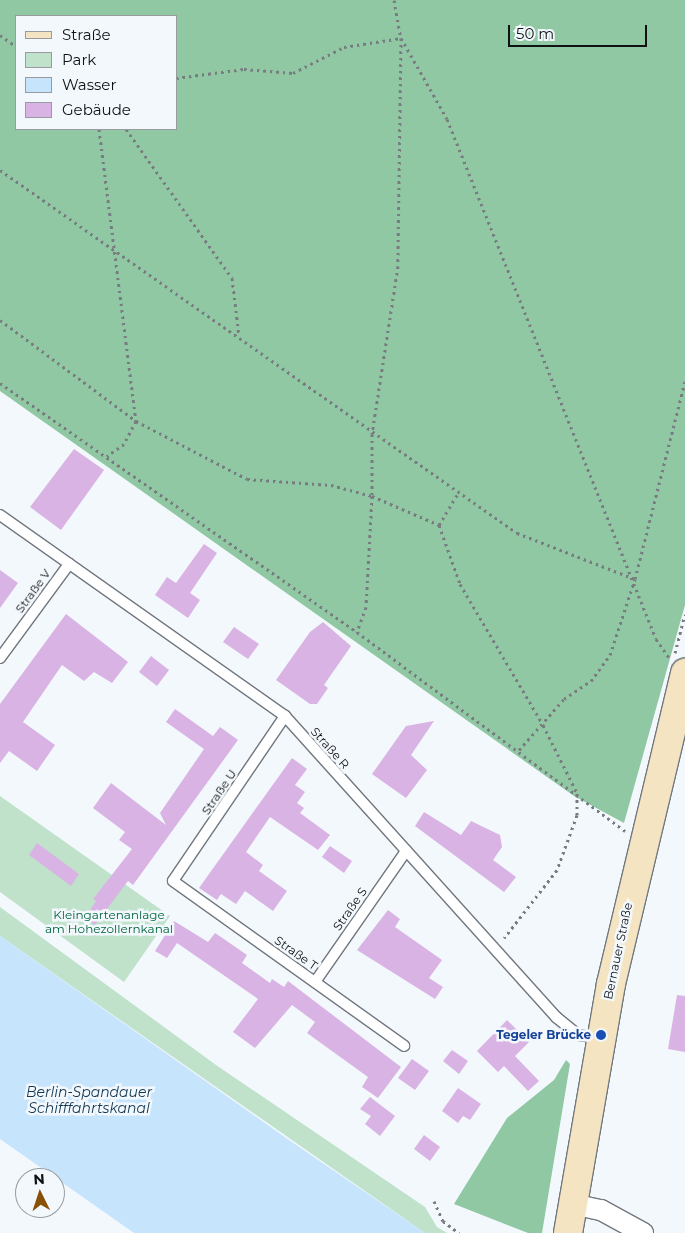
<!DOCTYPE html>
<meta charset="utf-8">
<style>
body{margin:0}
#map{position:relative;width:685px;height:1233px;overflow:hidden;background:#f3f8fd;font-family:Montserrat,sans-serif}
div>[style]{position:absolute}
.green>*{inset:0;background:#c0e2cb}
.forest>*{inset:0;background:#90c8a4}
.water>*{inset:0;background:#c7e4fd}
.building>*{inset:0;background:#d9b3e3}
.path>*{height:3px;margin-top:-1.5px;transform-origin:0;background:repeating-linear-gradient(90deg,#787c80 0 2.5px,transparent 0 6.5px)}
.roads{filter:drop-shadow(1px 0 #71777f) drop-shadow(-1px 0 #71777f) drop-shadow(0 1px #71777f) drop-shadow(0 -1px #71777f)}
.lane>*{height:10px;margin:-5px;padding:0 5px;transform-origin:5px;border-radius:5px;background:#fff}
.street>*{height:20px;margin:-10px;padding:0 10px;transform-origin:10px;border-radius:10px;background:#fff}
.secondary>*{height:28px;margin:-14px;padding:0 14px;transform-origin:14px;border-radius:14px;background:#f5e4c2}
.dots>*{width:14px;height:14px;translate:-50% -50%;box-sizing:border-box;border:2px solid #f3f8fd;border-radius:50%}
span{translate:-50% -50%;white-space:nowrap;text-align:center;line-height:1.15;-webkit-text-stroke:5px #f3f8fd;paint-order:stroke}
.street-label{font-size:12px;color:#0f1215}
.park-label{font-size:12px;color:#00653b}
.transit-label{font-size:12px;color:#164399;font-weight:700}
.right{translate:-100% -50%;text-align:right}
.water-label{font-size:14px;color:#123853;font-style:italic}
.legend{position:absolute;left:15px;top:15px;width:162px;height:115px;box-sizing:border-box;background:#f3f8fd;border:1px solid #989ca0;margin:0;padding:6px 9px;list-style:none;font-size:15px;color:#0f1215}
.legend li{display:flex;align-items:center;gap:10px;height:25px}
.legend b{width:25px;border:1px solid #989ca0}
.north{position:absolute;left:15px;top:1168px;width:50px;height:50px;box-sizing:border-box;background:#f3f8fd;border:1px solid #989ca0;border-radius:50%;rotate:356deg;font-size:14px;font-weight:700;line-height:20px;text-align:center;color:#0f1215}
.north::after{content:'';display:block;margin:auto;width:18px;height:22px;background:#895105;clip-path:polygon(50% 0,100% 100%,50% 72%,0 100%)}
.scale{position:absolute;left:508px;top:25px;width:139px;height:22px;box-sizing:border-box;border:2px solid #0f1215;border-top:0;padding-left:6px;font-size:15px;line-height:18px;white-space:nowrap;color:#0f1215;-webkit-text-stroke:4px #f3f8fd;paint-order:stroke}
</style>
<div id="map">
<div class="green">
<i style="clip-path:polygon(0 796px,170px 916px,124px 982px,0 892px)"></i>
<i style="clip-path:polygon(0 907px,216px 1065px,425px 1207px,437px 1227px,447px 1233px,425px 1233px,0 936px)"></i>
</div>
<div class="forest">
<i style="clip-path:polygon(evenodd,0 0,685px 0,685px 605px,624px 823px,574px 796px,0 391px,0 0,16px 16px,176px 16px,176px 129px,16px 129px,16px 16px)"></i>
<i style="clip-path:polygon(566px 1060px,570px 1064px,542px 1233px,528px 1233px,454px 1204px,507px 1118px,554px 1080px)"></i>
</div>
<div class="water">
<i style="clip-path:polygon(0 936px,289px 1140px,425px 1233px,134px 1233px,0 1139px)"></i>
</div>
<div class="building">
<i style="clip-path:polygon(74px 449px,104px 470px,61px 530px,30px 507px)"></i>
<i style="clip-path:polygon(204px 544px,217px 553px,190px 593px,200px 600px,188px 618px,155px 595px,167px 577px,176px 583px)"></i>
<i style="clip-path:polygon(0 570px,18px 583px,0 608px)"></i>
<i style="clip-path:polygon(66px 614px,128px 662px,112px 683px,94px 672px,84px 681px,62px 665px,23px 722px,55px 745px,37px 771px,9px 751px,0 763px,0 704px)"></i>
<i style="clip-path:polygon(323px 622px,351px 646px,324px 685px,328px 688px,317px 704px,310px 704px,276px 680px,310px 632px)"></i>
<i style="clip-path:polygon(234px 627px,259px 644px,248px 659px,223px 642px)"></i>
<i style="clip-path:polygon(151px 656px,169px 670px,157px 686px,139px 672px)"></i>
<i style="clip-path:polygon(175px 709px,213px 736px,220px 727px,238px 740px,133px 885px,128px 881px,95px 925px,85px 918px,96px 901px,93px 899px,132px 849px,119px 840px,125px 832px,93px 808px,111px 783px,166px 825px,160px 813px,204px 749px,166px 722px)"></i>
<i style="clip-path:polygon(434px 721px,411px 755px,427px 770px,406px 798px,372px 774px,406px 726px)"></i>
<i style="clip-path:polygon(292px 758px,307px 769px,295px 785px,305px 792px,297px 803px,304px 808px,300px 813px,330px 835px,318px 850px,270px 817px,246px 852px,263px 865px,259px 871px,287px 891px,273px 911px,245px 891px,236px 904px,221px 894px,217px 900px,199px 888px)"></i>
<i style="clip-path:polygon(424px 812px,461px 835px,471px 821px,500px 835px,502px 847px,493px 860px,516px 877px,504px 892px,415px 826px)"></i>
<i style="clip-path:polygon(37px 843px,79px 874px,71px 886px,29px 855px)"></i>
<i style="clip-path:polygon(330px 846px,352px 861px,344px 873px,322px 857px)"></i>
<i style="clip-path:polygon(388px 910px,400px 919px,395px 927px,442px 960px,429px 978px,443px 987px,435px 999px,357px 950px)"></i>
<i style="clip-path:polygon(174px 921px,208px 942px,215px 933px,221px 937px,247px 955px,242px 963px,270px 983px,272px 979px,284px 987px,288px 981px,401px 1067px,378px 1098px,362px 1087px,368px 1077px,307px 1033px,315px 1022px,292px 1005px,255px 1048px,233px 1032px,258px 999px,177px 943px,167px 958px,155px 951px)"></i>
<i style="clip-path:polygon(677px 995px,685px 996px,685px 1052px,668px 1049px)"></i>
<i style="clip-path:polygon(507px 1020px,529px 1042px,515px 1056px,539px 1081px,528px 1091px,504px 1066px,498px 1072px,477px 1051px)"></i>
<i style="clip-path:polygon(452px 1050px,468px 1061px,459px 1074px,443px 1061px)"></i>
<i style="clip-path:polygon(412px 1059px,429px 1071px,415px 1090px,398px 1078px)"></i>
<i style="clip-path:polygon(458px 1088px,481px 1104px,470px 1120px,463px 1116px,458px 1123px,442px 1111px)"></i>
<i style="clip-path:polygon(370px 1097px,395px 1116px,380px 1136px,365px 1124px,371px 1116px,360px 1109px)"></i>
<i style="clip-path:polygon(424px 1135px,440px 1147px,430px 1161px,414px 1149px)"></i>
</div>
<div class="path">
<i style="left:394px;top:0;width:39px;rotate:80deg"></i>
<i style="left:401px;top:38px;width:93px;rotate:60.4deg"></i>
<i style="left:447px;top:119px;width:560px;rotate:68.1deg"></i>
<i style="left:656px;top:639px;width:24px;rotate:55deg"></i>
<i style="left:0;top:35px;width:19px;rotate:35deg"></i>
<i style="left:176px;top:78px;width:69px;rotate:-7.5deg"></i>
<i style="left:244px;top:69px;width:49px;rotate:4.7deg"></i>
<i style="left:293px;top:73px;width:57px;rotate:-27deg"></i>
<i style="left:344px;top:47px;width:58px;rotate:-9deg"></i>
<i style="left:401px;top:38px;width:228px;rotate:90.8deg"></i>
<i style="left:398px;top:266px;width:170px;rotate:98.8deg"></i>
<i style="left:372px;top:434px;width:62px;rotate:90deg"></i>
<i style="left:372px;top:496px;width:73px;rotate:23.4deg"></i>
<i style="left:439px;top:525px;width:63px;rotate:70.4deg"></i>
<i style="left:460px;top:584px;width:164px;rotate:59.5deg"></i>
<i style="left:543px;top:725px;width:76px;rotate:63.4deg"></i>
<i style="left:577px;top:793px;width:22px;rotate:90deg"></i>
<i style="left:577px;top:815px;width:59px;rotate:110deg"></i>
<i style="left:557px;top:870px;width:86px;rotate:127.9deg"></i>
<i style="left:99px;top:129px;width:294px;rotate:82.8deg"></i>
<i style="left:136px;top:421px;width:26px;rotate:118deg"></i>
<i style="left:124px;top:444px;width:21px;rotate:145deg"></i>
<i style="left:126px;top:129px;width:183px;rotate:54.6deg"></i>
<i style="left:232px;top:278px;width:58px;rotate:83.1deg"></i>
<i style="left:0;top:170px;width:632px;rotate:35.07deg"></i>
<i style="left:517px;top:533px;width:127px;rotate:21.3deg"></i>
<i style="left:0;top:320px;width:169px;rotate:36.6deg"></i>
<i style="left:136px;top:421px;width:125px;rotate:27.6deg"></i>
<i style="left:247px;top:479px;width:84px;rotate:4.1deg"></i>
<i style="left:331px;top:485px;width:42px;rotate:15deg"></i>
<i style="left:372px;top:496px;width:111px;rotate:93.1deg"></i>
<i style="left:366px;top:607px;width:27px;rotate:110deg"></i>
<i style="left:0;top:383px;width:435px;rotate:34.9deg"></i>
<i style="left:357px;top:632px;width:334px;rotate:36.6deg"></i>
<i style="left:439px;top:525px;width:37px;rotate:-59deg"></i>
<i style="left:675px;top:653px;width:40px;rotate:-75.6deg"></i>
<i style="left:519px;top:750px;width:68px;rotate:-48.6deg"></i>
<i style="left:564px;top:699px;width:32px;rotate:-34deg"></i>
<i style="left:591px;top:681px;width:32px;rotate:-54deg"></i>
<i style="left:610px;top:655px;width:80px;rotate:-71.8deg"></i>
<i style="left:635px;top:579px;width:204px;rotate:-75.8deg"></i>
<i style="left:434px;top:1201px;width:22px;rotate:66deg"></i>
<i style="left:443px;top:1221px;width:20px;rotate:37deg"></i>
</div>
<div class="roads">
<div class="lane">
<i style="left:0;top:515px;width:349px;rotate:35.2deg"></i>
<i style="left:285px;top:716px;width:405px;rotate:48deg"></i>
<i style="left:556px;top:1017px;width:28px;rotate:39deg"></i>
<i style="left:578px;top:1035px;width:21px;rotate:8deg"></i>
<i style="left:0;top:658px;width:117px;rotate:-53.7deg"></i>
<i style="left:285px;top:716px;width:199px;rotate:124.2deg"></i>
<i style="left:173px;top:881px;width:284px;rotate:35.5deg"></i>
<i style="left:315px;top:982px;width:160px;rotate:-55.2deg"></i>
</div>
<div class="street">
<i style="left:572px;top:1204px;width:30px;rotate:12deg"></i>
<i style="left:601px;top:1210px;width:48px;rotate:28.7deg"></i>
</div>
<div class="secondary">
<i style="left:568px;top:1233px;width:253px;rotate:-80.2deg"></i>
<i style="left:611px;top:984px;width:320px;rotate:-76.6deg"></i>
</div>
</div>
<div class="dots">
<i style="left:601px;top:1035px;background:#1a4fb4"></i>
</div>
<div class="street-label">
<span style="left:33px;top:591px;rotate:-54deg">Straße V</span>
<span style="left:330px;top:748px;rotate:48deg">Straße R</span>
<span style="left:219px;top:792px;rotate:-56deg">Straße U</span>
<span style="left:350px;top:909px;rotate:-55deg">Straße S</span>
<span style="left:618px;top:951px;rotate:-78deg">Bernauer Straße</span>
<span style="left:296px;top:953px;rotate:35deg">Straße T</span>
</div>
<div class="park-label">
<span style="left:109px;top:922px">Kleingartenanlage<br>am Hohezollernkanal</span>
</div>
<div class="transit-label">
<span class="right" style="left:591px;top:1035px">Tegeler Brücke</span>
</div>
<div class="water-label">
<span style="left:89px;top:1100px">Berlin-Spandauer<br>Schifffahrtskanal</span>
</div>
<ul class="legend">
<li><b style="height:6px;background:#f5e4c2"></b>Straße</li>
<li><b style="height:14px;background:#c0e2cb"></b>Park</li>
<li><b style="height:14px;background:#c7e4fd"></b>Wasser</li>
<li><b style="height:14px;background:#d9b3e3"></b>Gebäude</li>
</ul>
<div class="north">N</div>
<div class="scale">50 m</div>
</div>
